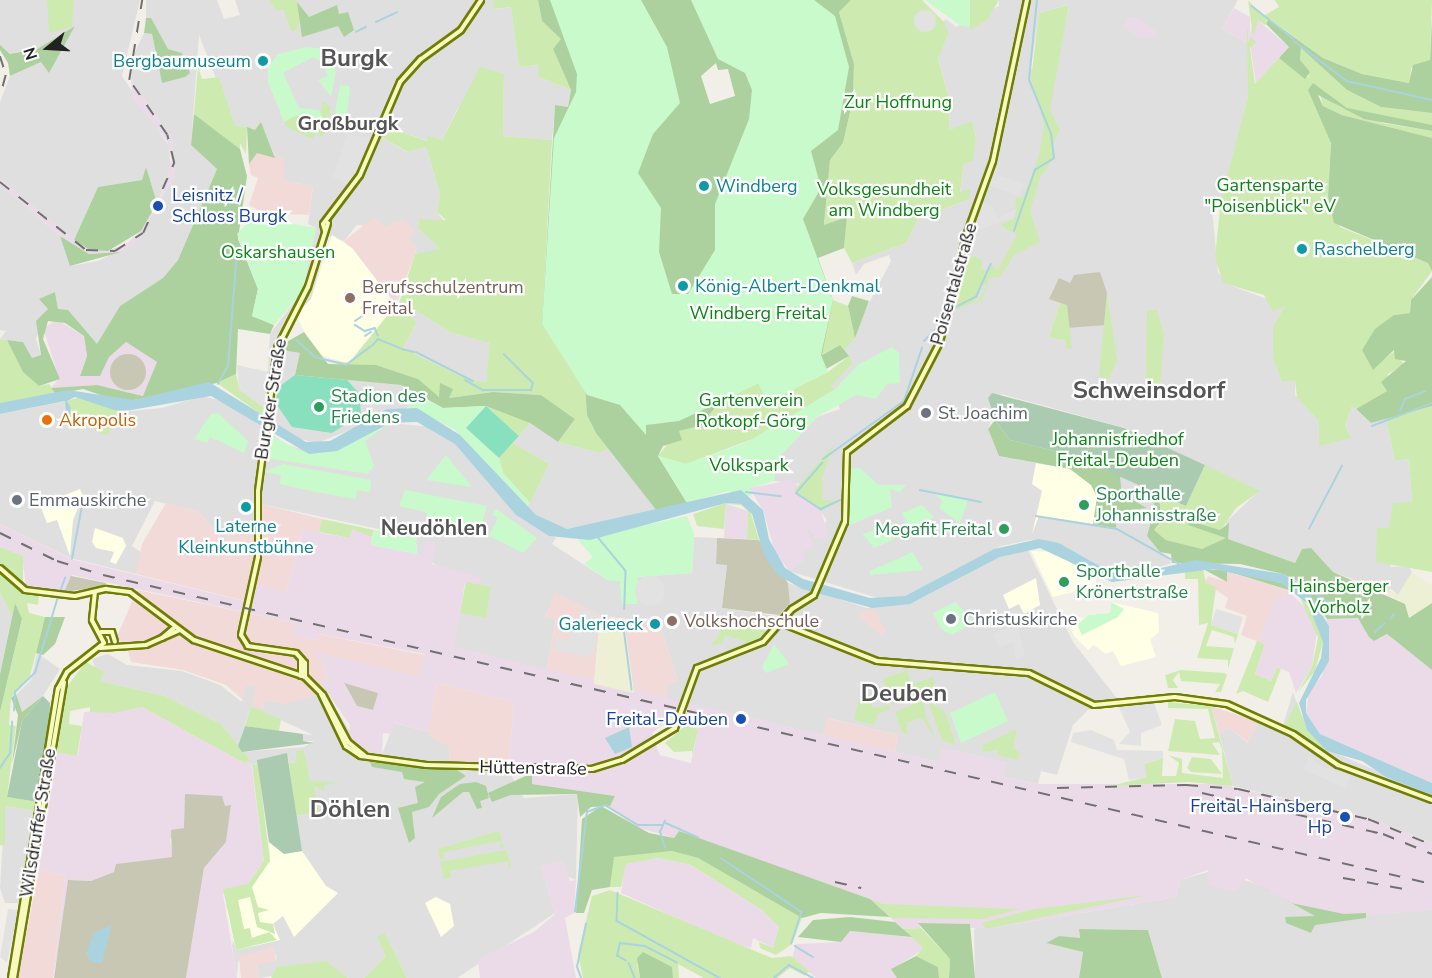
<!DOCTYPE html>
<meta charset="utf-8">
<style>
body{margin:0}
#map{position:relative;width:1432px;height:978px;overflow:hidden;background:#f2efe9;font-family:"Nunito Sans",sans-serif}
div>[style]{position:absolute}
.residential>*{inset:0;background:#e0dfdf}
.commercial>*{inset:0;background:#f2dad9}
.industrial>*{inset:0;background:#ebdbe8}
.education>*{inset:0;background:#ffffe5}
.construction>*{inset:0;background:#c7c7b4}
.round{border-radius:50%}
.farmland>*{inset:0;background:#eef0d5}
.grass>*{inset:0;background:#cdebb0}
.forest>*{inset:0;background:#add19e}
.cemetery>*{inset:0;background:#aacbaf}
.park>*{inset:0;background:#c8facc}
.pitch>*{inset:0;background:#88e0be}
.parking>*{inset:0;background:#e2e2e2}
.water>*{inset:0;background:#aad3df}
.stream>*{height:1.5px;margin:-0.75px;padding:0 0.75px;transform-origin:0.75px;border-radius:0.75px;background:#aad3df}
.roads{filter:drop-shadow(2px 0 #707d05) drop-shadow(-2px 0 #707d05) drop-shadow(0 2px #707d05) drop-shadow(0 -2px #707d05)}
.secondary>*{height:4px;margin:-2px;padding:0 2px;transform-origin:2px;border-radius:2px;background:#f7fabf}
.rail>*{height:1.5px;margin-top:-0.75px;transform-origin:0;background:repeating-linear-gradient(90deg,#707070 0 12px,transparent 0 24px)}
.dots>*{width:16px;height:16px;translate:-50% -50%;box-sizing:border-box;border:3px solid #fff;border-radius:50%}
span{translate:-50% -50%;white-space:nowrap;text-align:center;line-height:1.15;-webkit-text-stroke:4.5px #fff;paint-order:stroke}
.culture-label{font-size:18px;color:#0d838f}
.right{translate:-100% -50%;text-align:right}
.left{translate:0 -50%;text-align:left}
.park-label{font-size:18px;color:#0c8416}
.transit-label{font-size:18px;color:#164399}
.street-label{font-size:18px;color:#222}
.education-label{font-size:18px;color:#785e54}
.leisure-label{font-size:18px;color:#27864d}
.worship-label{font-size:18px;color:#5b616d}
.food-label{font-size:18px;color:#c56008}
.neighbourhood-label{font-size:20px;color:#555;font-weight:700}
.quarter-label{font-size:21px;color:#555;font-weight:700}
.district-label{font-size:24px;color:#555;font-weight:700}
.north{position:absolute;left:18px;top:18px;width:60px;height:60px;-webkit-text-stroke:4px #fff;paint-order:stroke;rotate:252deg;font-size:16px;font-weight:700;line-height:24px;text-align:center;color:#222}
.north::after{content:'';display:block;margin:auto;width:21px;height:27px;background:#222;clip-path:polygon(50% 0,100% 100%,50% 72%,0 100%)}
</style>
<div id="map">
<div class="residential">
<i style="clip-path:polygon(0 0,140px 0,122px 76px,169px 146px,171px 172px,157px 203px,146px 168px,142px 180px,98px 187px,74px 240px,0 179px,0 102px,10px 76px,41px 62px,49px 72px,75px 26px,37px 49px,10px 54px,0 45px)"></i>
<i style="clip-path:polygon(146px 0,217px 0,224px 19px,240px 15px,235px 0,493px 0,495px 9px,511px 7px,519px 67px,539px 65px,539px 77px,571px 90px,568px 107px,555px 105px,552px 140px,503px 136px,504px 74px,458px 108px,442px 140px,428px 141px,385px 126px,381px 137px,407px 152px,426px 147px,440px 194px,437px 212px,446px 224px,419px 219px,418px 228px,440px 249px,436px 253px,415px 254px,417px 247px,384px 227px,357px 225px,344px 241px,328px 236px,311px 299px,296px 315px,282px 350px,301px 353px,295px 375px,401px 385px,410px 391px,409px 407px,317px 443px,291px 437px,265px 417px,270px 334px,302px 292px,316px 228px,308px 224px,313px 186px,285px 181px,261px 123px,255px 130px,235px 127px,199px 35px,191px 145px,217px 169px,178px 260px,163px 278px,120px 306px,97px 345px,58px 309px,55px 292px,36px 339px,41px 355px,32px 359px,23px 342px,0 339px,6px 331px,0 330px,0 184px,60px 236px,71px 266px,98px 261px,136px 242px,174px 177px,172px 139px,131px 80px,134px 54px,144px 33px,152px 34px,162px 83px,184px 62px,182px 53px,168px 49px,146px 18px)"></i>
<i style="clip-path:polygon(evenodd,999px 0,1238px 0,1222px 29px,1248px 43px,1249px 93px,1224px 200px,1211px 198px,1218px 272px,1227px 284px,1285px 306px,1273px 326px,1273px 359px,1282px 382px,1295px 379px,1295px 395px,1319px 421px,1320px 435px,1345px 428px,1352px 406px,1371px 423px,1386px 418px,1395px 461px,1409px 459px,1412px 502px,1390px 567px,1408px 566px,1412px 572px,1398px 596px,1333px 572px,1302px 549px,1295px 563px,1228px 539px,1226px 522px,1259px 491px,1125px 428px,1001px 394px,988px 429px,999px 456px,1070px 469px,1094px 524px,1116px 528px,1117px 512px,1147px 508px,1122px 494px,1120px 476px,1148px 488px,1155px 507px,1147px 536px,1172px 563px,1136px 574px,1112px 573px,1059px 543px,1030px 540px,1001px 546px,905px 596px,884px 600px,789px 571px,802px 552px,806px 527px,810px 525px,815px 538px,827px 520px,800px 484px,774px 481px,775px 461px,817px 417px,840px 409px,830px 386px,853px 363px,844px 351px,891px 261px,889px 255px,864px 264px,856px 275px,852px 263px,906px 243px,918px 219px,969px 199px,960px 193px,964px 164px,976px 137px,972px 122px,949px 130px,950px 102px,938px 57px,949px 33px,940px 24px,946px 19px,956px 27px,999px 6px,999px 0,1068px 5px,1069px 6px,1053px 84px,1031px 68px,1039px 13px,1068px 5px,999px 0,1060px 303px,1066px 316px,1068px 341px,1066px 348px,1066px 341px,1049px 337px,1060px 303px)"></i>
<i style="clip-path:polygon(400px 301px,452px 333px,491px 343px,486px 382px,466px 379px,403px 348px,417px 322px,396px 305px)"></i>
<i style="clip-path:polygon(202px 396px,227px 402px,287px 445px,319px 454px,390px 423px,433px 427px,455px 444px,520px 518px,556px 538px,552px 544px,609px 581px,620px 581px,622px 604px,637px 604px,637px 577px,692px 573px,694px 537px,717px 538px,716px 564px,727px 564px,722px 608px,776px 616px,790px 603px,788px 583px,867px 608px,924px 597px,1000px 557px,1028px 550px,1073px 642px,1119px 701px,1088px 710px,1073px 725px,1057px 775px,1041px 771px,1038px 784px,1004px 777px,1006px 763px,953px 750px,938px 762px,895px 752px,898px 735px,828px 718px,823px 735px,667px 700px,666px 686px,678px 681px,659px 622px,610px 617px,607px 630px,601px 628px,600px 615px,556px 594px,545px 616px,556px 619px,546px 672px,453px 647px,466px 582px,417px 554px,416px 537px,261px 504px,261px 532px,224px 539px,197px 511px,155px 501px,132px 546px,142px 553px,136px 574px,70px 558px,0 524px,0 414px,67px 401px,107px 436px,120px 412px,162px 408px)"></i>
<i style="clip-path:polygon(530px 423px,558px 442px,600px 453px,610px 447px,657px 511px,567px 529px,544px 522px,527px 507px,549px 464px,513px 443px)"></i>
<i style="clip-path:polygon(0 593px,12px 616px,0 674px)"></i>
<i style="clip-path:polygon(37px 653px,60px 669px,43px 696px,22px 712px,15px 696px,31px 680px)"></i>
<i style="clip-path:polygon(108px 654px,127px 665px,182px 671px,220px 685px,242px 702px,245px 686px,256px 686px,263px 709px,264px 701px,326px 692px,361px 750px,368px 754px,382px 755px,394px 723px,429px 732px,449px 746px,450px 763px,532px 764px,532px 773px,510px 773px,524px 798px,578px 794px,576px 880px,541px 866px,555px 913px,457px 978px,407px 978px,385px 933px,386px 956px,364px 978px,348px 978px,332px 967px,259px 978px,256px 965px,277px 959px,273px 946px,238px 961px,237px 978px,232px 945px,270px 861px,269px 842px,284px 854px,301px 851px,296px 816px,313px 813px,304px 750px,297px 762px,289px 763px,288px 757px,252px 765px,242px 752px,304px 747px,314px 741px,303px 741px,303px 734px,313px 735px,251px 706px,238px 746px,221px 724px,165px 696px,100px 681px,92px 659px)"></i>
<i style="clip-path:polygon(1293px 692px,1301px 715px,1340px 755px,1432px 795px,1432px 843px,1369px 818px,1233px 786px,1219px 733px,1230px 729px,1248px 743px,1259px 722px,1281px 732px)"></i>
<i style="clip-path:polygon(5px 806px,37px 811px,21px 903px,5px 903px,0 888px)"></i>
<i style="clip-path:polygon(1211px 871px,1364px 913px,1432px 910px,1432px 978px,1162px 978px,1148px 930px,1079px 929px,1080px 939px,1059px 936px,1046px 943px,1083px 952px,1079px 978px,975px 978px,974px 929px,983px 924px,986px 929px,1176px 897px,1180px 880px)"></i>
</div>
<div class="commercial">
<i style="clip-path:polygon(257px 152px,283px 158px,285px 181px,313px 186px,309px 215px,264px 213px,249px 205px,258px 178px,251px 175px,249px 164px)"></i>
<i style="clip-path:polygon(374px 217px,384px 227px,403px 219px,415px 231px,408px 239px,417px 247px,415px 254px,396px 305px,344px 241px)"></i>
<i style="clip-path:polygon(166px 503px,197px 511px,224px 539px,234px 531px,261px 532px,261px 504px,322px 519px,319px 534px,303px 530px,286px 593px,253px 603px,136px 574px,142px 544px)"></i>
<i style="clip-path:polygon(1226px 571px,1287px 590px,1283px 600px,1276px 598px,1259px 642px,1241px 635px,1247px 616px,1225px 608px,1228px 598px,1205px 583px,1208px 576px,1227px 582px)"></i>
<i style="clip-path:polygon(137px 590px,295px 623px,294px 635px,317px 640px,318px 634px,425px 655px,419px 679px,318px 653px,328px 678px,321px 682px,326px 692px,286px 704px,264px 701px,263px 709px,253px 705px,255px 686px,245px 686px,243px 700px,226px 685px,183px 670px,131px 662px,126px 643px,116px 639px)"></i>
<i style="clip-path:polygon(555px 592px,600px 615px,594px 683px,546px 672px,556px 619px,545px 617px)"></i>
<i style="clip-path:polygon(869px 609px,875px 610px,886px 631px,882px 636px,858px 616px)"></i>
<i style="clip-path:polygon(624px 620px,659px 622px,678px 681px,667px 686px,667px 700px,634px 693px)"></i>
<i style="clip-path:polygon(437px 683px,514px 702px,509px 763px,450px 763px,449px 746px,428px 736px)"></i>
<i style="clip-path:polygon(1211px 706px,1259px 722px,1249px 743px,1230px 729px,1219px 733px)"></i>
<i style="clip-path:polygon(827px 718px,898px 735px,895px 752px,823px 735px)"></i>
<i style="clip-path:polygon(39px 869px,65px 876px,53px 978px,18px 978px)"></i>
<i style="clip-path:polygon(274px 946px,276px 961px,256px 965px,259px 978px,241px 978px,239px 957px)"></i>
</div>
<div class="industrial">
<i style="clip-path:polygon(1234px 8px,1250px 17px,1250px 35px,1253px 20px,1258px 20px,1289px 47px,1256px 84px,1249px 38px,1248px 43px,1222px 29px)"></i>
<i style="clip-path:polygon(1137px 17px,1157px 32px,1155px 37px,1141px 38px,1124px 28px,1128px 18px)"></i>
<i style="clip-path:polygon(131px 80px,172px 139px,174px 177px,136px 242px,121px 252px,89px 254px,60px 236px,0 184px,0 179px,83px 247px,108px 251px,127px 243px,141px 231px,163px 192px,172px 159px,167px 141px,133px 98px)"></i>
<i style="clip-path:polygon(57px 320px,84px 336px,87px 356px,80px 375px,126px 342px,157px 362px,144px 396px,97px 385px,51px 388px,59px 378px,43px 328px)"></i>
<i style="clip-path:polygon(792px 480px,820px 507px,828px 535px,817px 539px,806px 527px,814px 547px,802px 552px,805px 560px,789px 571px,775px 552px,763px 510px,749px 488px)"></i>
<i style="clip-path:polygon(726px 504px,748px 511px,747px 539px,724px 538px)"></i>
<i style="clip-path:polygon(evenodd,0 524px,71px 559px,252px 603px,257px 584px,286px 593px,303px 530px,350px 538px,352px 529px,362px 531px,372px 537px,371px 545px,422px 555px,426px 541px,436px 542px,432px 564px,481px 577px,479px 585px,465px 583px,454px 647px,938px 762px,942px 748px,953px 750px,1007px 763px,1004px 777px,1038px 784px,1220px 784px,1369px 818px,1432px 843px,1432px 910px,1364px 916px,1317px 910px,1279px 898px,1246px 878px,1235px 891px,1209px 886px,1208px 870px,1180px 880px,1176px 897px,986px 929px,919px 923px,921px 928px,903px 929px,870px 899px,679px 832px,674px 838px,636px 827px,609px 807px,615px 796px,532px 784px,532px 764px,509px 763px,514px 702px,437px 683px,429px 732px,395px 723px,391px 734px,383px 733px,382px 755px,365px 752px,349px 740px,350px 725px,320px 682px,328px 678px,317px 652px,419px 677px,425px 654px,319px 634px,317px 640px,293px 635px,295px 623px,72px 575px,64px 592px,26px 587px,22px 556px,0 547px,0 524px,344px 684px,377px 693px,373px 710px,357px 706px,344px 684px,0 524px,669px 710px,684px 713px,685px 726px,698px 729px,691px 763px,660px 755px,657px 748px,652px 733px,666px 722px,669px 710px)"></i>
<i style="clip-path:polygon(1287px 590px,1308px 610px,1317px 631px,1312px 667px,1296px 693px,1289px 672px,1277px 667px,1271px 681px,1255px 674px,1265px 644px,1259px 642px,1276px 597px,1283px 600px)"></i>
<i style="clip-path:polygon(1358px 618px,1379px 639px,1387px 634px,1432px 670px,1432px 783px,1320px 734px,1306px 713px,1309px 690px,1322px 676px,1327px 619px)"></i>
<i style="clip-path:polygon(142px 707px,244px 763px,251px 762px,264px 861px,248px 884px,223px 894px,237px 978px,186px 978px,204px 868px,226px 842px,231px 805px,170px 839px,173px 857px,117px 864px,114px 872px,91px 881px,68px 880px,60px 941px,53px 978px,65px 876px,39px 869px,57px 753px,78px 756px,84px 712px)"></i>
<i style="clip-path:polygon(658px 858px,691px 865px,762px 910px,779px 927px,773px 948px,753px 938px,751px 948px,732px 943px,621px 893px,625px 864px)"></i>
<i style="clip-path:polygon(563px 861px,570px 881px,576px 880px,574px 913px,565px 918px,576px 978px,480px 978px,478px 959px,534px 932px,555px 914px,541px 866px)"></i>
<i style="clip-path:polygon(850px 931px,912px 937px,924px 949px,892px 969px,897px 978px,816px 978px,792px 958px,796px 944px,841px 942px)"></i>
</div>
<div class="education">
<i style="clip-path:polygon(332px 235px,352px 248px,396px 305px,348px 363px,316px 354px,296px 315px,311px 299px)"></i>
<i style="clip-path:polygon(1036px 463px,1070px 469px,1091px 485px,1097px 497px,1093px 524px,1039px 516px,1032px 534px,1042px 491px,1032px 484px)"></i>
<i style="clip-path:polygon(80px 489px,83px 496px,73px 520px,70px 556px,57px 520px,47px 523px,40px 505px)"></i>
<i style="clip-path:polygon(95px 528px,123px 538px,126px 546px,116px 564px,110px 562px,114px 552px,96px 548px,92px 542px)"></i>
<i style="clip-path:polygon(1031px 551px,1055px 552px,1096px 580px,1093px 594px,1077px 591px,1053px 597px)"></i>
<i style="clip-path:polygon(1036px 578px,1040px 605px,1024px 614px,1019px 604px,1009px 609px,1003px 595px)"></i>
<i style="clip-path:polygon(1111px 602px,1158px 613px,1159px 632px,1150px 640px,1156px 657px,1121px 666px,1113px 651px,1106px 654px,1094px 645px,1088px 650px,1075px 637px,1070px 628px,1088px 615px,1110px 613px)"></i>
<i style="clip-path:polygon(269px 842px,284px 854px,302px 851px,326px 886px,338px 893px,294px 937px,283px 916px,273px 924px,280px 940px,236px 950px,227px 912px,235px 892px,251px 888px,270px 861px)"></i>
<i style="clip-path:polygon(436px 897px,450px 904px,454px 926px,441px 937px,425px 903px)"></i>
</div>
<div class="construction">
<i style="clip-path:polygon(1100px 272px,1107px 293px,1106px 325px,1067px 328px,1066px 305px,1049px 299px,1059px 278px,1070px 283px,1074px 275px)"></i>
<i class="round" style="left:110px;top:354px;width:36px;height:36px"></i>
<i style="clip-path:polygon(717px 538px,759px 540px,788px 583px,790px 603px,779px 615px,722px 608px,727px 565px,716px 564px)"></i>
<i style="clip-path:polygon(71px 576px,106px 583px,105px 586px,64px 592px)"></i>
<i style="clip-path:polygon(344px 683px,378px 693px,373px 710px,357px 706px)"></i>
<i style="clip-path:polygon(185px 794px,222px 796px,225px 806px,231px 805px,226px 842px,204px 868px,186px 978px,54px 978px,68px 880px,91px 881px,114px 872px,116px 864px,172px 857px,171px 830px,184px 828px)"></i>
</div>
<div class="farmland">
<i style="clip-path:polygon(1412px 572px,1432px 585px,1432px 603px,1409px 618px,1405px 604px,1388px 594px,1390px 588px,1398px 595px)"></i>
<i style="clip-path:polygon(609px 617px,624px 620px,634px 693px,594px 684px,599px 628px,607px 629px)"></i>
</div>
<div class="grass">
<i style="clip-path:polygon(47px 0,74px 0,72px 27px,49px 33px)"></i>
<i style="clip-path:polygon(269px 0,296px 0,301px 15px,297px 30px,292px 32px,283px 9px,277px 11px)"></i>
<i style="clip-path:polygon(493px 0,538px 0,542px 21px,562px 39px,553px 49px,571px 90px,539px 77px,538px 65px,519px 67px,511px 7px,494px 9px)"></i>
<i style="clip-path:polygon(851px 0,922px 0,943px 21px,949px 33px,938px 58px,950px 102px,949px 130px,972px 121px,976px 138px,973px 160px,964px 164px,960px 192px,971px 189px,969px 199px,918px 219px,906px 243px,852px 263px,844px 248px,847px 217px,824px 226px,830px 160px,843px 143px,853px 99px,854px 64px,839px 12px)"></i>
<i style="clip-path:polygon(970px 0,999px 0,987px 20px,970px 30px)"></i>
<i style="clip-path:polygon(1248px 0,1263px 16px,1279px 7px,1275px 0,1432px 0,1430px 60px,1411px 68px,1410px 83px,1362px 74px,1323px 58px,1270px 19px,1265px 25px,1258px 20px,1253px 37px)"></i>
<i style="clip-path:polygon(1069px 5px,1050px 110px,1060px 130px,1052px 146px,1055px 157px,1040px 178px,1030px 211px,1040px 242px,1014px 255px,1000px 277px,988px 278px,988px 285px,982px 300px,976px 303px,987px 286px,982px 284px,975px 302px,955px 310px,964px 258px,975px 256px,982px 261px,981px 269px,987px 271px,992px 264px,997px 271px,1017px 235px,1000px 225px,1014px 219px,1016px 198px,1023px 197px,1039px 156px,1044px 125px,1031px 79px,1039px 13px)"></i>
<i style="clip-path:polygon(1247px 30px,1248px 30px,1248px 43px,1250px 37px,1256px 42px,1250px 48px,1255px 84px,1279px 58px,1310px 78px,1300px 60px,1301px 48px,1347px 90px,1381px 107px,1432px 113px,1432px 125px,1374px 117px,1347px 108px,1314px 86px,1331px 143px,1328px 196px,1340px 227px,1429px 263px,1432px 271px,1411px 300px,1410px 313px,1394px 315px,1362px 350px,1379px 363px,1396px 350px,1404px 365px,1388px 374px,1387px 391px,1356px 409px,1352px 406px,1345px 427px,1351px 438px,1319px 446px,1319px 421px,1297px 398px,1295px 380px,1282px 382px,1273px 359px,1273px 326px,1285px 306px,1273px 312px,1264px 295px,1223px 283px,1215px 257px,1221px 200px,1248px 97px)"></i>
<i style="clip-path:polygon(198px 66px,202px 79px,219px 77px,235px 126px,247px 127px,246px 154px,240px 143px,240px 149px,194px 114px)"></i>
<i style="clip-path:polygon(480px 67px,504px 74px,503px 136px,552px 140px,542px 324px,585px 386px,587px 415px,610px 447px,600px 453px,558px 442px,575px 419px,541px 395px,493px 392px,449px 398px,450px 391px,441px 389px,440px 397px,431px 394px,418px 379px,382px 367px,354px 369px,324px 359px,349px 363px,396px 305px,417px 322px,403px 348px,466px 379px,486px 382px,490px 343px,452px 333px,400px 301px,415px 254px,440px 249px,418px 228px,419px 219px,446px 220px,437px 212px,440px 194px,426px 147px,408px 152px,381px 137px,385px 126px,427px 141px,428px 136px,442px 140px)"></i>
<i style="clip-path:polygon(1320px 93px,1340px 107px,1383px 123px,1432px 131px,1432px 138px,1342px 115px,1323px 106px)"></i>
<i style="clip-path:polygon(323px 101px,331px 107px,323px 137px,315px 133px,313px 139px,285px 126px,285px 120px,297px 114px,318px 123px)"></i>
<i style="clip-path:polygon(1107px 293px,1117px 360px,1109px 379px,1099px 376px)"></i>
<i style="clip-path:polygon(833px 300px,848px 306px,855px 338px,844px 351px,840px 345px,821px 355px)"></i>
<i style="clip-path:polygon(1060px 303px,1067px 305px,1072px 349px,1066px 348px,1066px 341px,1049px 337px)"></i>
<i style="clip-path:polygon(1157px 310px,1164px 335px,1160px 388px,1146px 383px,1147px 311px)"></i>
<i style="clip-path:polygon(0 339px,7px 340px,39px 386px,49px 384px,56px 394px,0 403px)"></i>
<i style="clip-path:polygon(849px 356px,853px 363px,831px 386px,834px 390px,758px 437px,686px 464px,658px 456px,678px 431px,716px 421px,709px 415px,722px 401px,758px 383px,767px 402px,828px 372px)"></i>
<i style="clip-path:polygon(236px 374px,239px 387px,264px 408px,265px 417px,217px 383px)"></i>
<i style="clip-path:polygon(80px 397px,120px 412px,107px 436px,69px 416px,67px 401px)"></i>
<i style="clip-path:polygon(486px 406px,507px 412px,530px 423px,519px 436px)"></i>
<i style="clip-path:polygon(1432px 406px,1432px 572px,1376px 562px,1377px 528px,1389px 528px,1393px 503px,1412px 502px,1409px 459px,1395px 461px,1386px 418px)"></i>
<i style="clip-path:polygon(513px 443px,549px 464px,530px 503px,503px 473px,499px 458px)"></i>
<i style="clip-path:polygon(834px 444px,822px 478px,823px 500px,840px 501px,822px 511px,794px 491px)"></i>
<i style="clip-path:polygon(1205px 465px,1260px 491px,1236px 508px,1221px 530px,1188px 524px,1227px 538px,1219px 544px,1201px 549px,1166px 540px,1154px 530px,1161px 521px,1159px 493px,1186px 506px)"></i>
<i style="clip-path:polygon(726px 503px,741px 504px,750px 511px,759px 540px,747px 539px,748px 511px,741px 505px,726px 504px,724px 529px,697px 526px,693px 514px)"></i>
<i style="clip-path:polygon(322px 519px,374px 530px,372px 537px,352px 529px,350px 538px,319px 532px)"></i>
<i style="clip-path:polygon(0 547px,23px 556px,23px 592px,39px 595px,38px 605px,27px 603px,29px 613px,45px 617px,30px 676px,11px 698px,9px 725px,16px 726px,7px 797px,38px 802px,37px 811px,5px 806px,5px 846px,0 845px,0 712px,22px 620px,15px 603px,12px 616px,0 593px)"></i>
<i style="clip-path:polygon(1203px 569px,1206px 583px,1216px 587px,1211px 625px,1238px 634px,1235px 644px,1234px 637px,1212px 630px,1206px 646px,1234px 648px,1228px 669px,1228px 660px,1197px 658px,1208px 623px,1199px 625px,1198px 579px,1185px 579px,1185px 572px)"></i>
<i style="clip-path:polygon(466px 582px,491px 587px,486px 618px,460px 613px)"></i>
<i style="clip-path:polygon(1298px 593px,1319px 620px,1323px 642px,1315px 671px,1298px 692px,1312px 667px,1318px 638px)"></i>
<i style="clip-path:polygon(723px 618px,761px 626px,766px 633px,752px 642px,720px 653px,747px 642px,725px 635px,723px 643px,710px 646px,719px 636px)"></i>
<i style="clip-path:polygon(1257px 641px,1265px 644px,1255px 674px,1271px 681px,1277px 667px,1281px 669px,1268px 702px,1243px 691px,1236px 694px)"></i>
<i style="clip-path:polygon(86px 662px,104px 672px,100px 681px,165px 696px,221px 724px,251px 762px,244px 763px,142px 707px,113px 713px,90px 712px,90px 707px,70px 711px,69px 724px,82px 726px,77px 756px,57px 753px,65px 689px)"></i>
<i style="clip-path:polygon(907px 670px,911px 684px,934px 677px,934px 702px,946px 710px,928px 699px,933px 692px,892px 705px,883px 679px)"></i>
<i style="clip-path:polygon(1181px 670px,1225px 673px,1227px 675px,1221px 692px,1215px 692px,1220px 684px,1181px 681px,1179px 672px,1173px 680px,1178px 688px,1168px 688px,1165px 675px)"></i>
<i style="clip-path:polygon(876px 692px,882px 696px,871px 700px,873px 708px,888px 705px,890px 709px,878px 714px,874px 725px,854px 720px,858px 701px)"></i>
<i style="clip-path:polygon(923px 700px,926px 717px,936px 740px,922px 718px,907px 722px,907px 734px,902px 732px,895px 712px)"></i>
<i style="clip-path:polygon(928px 702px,945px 711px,956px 745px,942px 740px)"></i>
<i style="clip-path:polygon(1168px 702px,1211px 706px,1233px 786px,1188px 782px,1111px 786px,1146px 777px,1144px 764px,1163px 758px,1162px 776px,1176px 776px,1179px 763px,1168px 755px,1182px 759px,1182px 773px,1223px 778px,1222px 749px,1219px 742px,1212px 743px,1220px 755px,1168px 751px,1175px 719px,1195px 721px,1200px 739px,1215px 738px,1208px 709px,1168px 708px)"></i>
<i style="clip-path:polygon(1297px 702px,1307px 730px,1334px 758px,1285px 725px)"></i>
<i style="clip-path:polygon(251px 706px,281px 719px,279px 731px,245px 726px)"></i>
<i style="clip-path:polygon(685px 726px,698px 729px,692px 756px,692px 751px,674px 752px,665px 743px)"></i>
<i style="clip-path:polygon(1017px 729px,1013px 749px,1020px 752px,1018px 760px,998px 755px,998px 750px,983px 752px,983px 745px)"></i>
<i style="clip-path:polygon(304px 750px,310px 781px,342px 782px,324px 785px,324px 791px,314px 786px,319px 812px,296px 816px,289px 763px,297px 762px,296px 751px)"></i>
<i style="clip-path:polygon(1192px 757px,1211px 759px,1222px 774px,1191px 772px,1187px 768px)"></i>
<i style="clip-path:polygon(258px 764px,270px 861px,252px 887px,258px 907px,269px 910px,258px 913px,260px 922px,273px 924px,275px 934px,257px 927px,250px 897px,238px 900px,244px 929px,250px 928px,252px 938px,269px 932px,277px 940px,236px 950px,223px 889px,248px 884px,264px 861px,252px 765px)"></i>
<i style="clip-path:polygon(499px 831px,504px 848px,500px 849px,501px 841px,443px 852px,444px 859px,439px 858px,438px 849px)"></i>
<i style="clip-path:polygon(506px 850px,512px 867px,508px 868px,508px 861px,450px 871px,451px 878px,444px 879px,440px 862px)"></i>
<i style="clip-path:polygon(672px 851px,698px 858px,802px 918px,792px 944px,776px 955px,760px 948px,759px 942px,773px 948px,779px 927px,762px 910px,691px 865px,658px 858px,626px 864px,621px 887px,610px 887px,613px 856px)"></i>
<i style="clip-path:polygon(610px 890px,772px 958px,791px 956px,809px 971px,805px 976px,790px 968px,777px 978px,704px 978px,678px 964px,679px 978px,673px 978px,671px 967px,637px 964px,640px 978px,583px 978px,578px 954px,592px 896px)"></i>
<i style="clip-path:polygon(1148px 895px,986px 929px,982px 923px,1034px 909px)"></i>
<i style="clip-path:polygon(870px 899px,883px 904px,1020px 909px,982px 919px,892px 918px)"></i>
<i style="clip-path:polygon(921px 928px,950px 959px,949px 978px,939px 978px,938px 967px,916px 956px,923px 948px,903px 929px)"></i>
<i style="clip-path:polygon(385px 933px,407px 978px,364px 978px,386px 956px,377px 937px)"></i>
<i style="clip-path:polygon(326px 961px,348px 978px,271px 978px,277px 967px)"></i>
</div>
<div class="forest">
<i style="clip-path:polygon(evenodd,538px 0,851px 0,839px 12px,854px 64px,853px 99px,843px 143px,830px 160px,824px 225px,847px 217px,844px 248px,818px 258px,833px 300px,822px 355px,840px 345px,849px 356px,768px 402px,758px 384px,721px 401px,709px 415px,718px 421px,679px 431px,682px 440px,663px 446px,658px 456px,687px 503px,682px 506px,657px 511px,596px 433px,587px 415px,585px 386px,542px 324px,555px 105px,568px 107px,571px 90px,553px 49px,561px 39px,542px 21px,538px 0,716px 63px,718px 70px,728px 69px,735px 96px,710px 104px,701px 76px,716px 63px)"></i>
<i style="clip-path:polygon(297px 2px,309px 17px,337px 5px,339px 14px,348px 12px,354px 30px,344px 37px,338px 26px,302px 37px)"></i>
<i style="clip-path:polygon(146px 18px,151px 18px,168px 49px,182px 53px,190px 73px,185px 77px,162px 83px,152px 34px,144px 33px)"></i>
<i style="clip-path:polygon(1269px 19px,1323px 58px,1362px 74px,1409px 83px,1413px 65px,1430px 60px,1432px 19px,1432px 113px,1381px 107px,1347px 90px,1301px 48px,1300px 60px,1310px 72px,1305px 79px,1279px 58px,1289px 47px,1266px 24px)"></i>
<i style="clip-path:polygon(75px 26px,49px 73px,41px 62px,10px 76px,8px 63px,0 50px,0 45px,10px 54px,37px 49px)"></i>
<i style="clip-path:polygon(1313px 83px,1347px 108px,1432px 125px,1432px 131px,1364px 119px,1318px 95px,1323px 106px,1342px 115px,1432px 138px,1432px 271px,1428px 263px,1334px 223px,1328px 196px,1331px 143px,1308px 90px)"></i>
<i style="clip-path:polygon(194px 114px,240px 149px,247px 176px,238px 239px,258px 289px,252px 316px,274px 325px,270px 334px,238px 329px,236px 374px,217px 383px,134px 400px,115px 400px,83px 389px,56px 394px,51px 388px,97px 385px,143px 396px,157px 362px,126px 342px,109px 357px,100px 376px,80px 376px,87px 356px,84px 336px,65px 323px,48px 321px,43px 339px,60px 379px,39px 386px,23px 372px,7px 340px,23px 342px,32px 358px,41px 355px,36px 321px,48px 309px,39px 299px,55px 292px,58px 309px,68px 310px,97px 344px,120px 306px,163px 278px,178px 260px,217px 169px,191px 145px)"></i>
<i style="clip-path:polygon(261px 122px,275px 158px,257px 153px,249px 164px,247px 127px,255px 130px)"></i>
<i style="clip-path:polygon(146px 167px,157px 203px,141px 231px,108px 251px,90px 250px,74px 240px,98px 187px,142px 180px)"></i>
<i style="clip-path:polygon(60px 236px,89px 254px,121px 252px,70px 266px)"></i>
<i style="clip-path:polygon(1432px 277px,1432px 406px,1371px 423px,1356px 409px,1387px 391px,1381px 382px,1406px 361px,1395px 359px,1394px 350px,1373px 370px,1362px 350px,1375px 329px,1394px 315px,1410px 313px,1411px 300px)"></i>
<i style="clip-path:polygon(852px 296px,869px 301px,855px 338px,848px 306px)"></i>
<i style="clip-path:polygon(304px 332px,328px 364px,376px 365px,418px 379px,439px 397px,440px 383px,453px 389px,449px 398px,493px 392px,541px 395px,575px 419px,558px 442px,530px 423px,486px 406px,443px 408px,401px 385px,295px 375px,300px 353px,282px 350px,283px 344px)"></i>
<i style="clip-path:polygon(995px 420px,1010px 440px,1071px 455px,1120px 476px,1122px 494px,1147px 508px,1117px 512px,1116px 528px,1093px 524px,1097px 497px,1091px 485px,1070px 469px,999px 456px,988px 429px)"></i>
<i style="clip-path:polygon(1148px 488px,1159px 493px,1161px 521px,1154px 530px,1166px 540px,1202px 549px,1226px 538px,1188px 525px,1190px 521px,1220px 530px,1229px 523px,1228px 539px,1295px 563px,1302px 549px,1311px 548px,1333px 572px,1405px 604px,1409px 618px,1432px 603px,1432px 670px,1387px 634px,1374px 641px,1369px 637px,1358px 618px,1327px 619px,1301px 583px,1283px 574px,1240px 564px,1172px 563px,1171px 554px,1160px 552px,1147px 536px,1155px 507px)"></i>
<i style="clip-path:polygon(1203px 569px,1236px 571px,1281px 583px,1298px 593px,1227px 571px,1227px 582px)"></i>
<i style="clip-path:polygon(15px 603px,22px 619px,0 712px,0 674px)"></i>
<i style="clip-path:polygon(45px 617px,65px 617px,55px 644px,43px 655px,36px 653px)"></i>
<i style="clip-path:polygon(16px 694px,22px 712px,43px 696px,22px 721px,12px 764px,18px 715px,11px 698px)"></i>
<i style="clip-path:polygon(370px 762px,457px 770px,466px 776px,439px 794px,429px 807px,412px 812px,415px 838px,409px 843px,398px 808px,418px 803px,415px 787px,425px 782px,404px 779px,402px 772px,372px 767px)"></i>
<i style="clip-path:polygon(532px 773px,532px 784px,615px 796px,610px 806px,591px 807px,580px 817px,577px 794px,511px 795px,492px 802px,488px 793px)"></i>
<i style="clip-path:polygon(476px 782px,486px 786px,489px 798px,480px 801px,482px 808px,477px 809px,469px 792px,463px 792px,432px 818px,441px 797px,460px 784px)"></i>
<i style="clip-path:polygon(601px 806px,649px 833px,674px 838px,679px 831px,870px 899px,890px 917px,821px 913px,802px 918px,698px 858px,672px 851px,614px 857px,610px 887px,592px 890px,584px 913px,576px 913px,582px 819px)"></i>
<i style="clip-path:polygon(1257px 884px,1291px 903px,1344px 914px,1366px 913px,1366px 918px,1315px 925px,1311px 933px,1286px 923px,1285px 917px,1315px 916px)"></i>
<i style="clip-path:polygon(850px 917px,895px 922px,912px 937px,850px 931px,841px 942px,798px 937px,813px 920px)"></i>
<i style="clip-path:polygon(918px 923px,970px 924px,975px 978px,949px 978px,950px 959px)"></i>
<i style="clip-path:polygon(1079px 929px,1148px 930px,1162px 978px,1079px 978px,1083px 952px,1046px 943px,1059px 936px,1080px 938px)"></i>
<i style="clip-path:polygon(643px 952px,672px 967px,673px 978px,640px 978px,637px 958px)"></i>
<i style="clip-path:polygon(916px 956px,938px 967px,939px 978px,897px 978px,891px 969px)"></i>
</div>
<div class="cemetery">
<i style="clip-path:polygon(992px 393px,1124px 428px,1205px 465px,1186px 506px,1071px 455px,1010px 440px,995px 420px,988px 398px)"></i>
<i style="clip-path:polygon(43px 696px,50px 703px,49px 733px,38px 802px,7px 797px,22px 721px)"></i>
<i style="clip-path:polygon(245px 726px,303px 734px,303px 741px,314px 743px,242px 752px,238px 746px)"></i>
<i style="clip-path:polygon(287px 753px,302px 851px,284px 854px,269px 842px,257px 760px)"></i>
</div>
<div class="park">
<i style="clip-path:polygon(550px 0,641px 0,667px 47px,680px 103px,653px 134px,638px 173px,661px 208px,659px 252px,672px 294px,688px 294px,715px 250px,715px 204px,749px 119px,752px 90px,745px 73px,718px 59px,691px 0,814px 0,835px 16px,849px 67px,838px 130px,811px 151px,821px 188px,803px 219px,833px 300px,821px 355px,828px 372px,768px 402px,758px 384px,679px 421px,646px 425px,646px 435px,620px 405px,587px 395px,542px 324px,554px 138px,576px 92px,577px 74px)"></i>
<i style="clip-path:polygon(925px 0,970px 0,970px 27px,961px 26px)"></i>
<i style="clip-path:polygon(306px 47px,325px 49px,336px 71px,331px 97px,318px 80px,328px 76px,321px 61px,313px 57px,283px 73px,299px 108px,319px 110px,323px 118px,316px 126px,297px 115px,284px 122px,268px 82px,268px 67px,278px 54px)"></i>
<i style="clip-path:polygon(340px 85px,350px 86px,346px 126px,333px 124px)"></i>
<i style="clip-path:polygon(253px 217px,316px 228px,302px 292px,274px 325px,252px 316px,258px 289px,237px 234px)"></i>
<i style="clip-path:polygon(892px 347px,899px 353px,900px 383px,887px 384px,876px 399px,856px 395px,817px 417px,775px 461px,774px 481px,750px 488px,752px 497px,728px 491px,687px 503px,658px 456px,686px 464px,745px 443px,834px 390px,859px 364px)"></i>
<i style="clip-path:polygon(422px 398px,443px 408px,486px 406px,466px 428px,499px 458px,503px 473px,530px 503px,527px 507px,454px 429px,409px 407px,410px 400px)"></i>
<i style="clip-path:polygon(218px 413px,248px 441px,244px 453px,210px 437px,207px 443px,194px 439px,211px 414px)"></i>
<i style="clip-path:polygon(390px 423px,365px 441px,374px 466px,368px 474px,266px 458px,268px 434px,298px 450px,319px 454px)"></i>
<i style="clip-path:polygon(446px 455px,472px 487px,426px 480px)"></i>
<i style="clip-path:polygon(283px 464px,371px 480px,370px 492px,357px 490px,356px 499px,315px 492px,280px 484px,281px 475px,264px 472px)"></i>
<i style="clip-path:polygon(860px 468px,878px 485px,906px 485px,900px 492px,890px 489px,892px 507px,850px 525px,847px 469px)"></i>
<i style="clip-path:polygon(405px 490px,487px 506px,478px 538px,433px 531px,426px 512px,399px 506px)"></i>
<i style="clip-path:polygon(934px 493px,968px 500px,960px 523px,939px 508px,943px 502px)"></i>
<i style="clip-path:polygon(922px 505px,934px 517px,909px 528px,902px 513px)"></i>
<i style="clip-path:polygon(496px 509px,537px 538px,523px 553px,489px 536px,498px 518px,492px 514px)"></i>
<i style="clip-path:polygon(687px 516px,694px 533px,692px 573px,638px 577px,637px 604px,622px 604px,620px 581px,609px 581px,584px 564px,593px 557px,578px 540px)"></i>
<i style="clip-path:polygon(888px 524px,895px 539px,874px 548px,858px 528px,864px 534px)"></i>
<i style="clip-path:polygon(374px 530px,416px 537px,417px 554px,371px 545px)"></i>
<i style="clip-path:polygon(913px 552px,923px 570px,870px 575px,870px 571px)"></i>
<i style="clip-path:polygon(955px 602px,974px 622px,952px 635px,941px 629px,933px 613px)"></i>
<i style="clip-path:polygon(1111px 602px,1124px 609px,1118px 617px,1082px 635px,1077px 625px,1088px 615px,1110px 613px)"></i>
<i style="clip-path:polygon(774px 644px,789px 664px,766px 673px,762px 667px)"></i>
<i style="clip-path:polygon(995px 692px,1008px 721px,961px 743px,950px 713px)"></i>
</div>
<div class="pitch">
<i style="clip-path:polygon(295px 375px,347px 380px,359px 393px,361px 414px,332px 433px,292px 427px,275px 402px,280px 386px)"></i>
<i style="clip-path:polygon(486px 406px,519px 436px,499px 458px,466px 428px)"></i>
</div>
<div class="parking">
<i class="round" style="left:914px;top:10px;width:22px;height:22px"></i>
<i style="clip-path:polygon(347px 134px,372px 139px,349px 186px,333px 177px)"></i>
<i style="clip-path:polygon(1000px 161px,998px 175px,1024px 183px,1019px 196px,987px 185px)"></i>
<i style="clip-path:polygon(983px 202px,993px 206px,998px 219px,1017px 208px,1014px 218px,973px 232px)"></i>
<i style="clip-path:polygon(237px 365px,269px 372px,264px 408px,239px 390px)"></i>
<i class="round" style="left:635px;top:576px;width:30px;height:30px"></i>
<i style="clip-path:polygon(582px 609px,597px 614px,595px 651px,586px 657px,554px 650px,556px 638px,568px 641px)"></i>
<i style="clip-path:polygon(1216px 609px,1243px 617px,1238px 634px,1211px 625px)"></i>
<i style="clip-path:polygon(1017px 624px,1025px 655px,1016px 659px,1013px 642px,999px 648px,994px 634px)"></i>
<i style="clip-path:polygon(1154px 703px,1162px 725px,1141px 733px,1141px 746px,1119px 744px,1130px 732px,1118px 705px)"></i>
<i style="clip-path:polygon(1091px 730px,1114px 740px,1117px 750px,1163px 751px,1163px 758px,1144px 764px,1147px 777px,1129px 780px,1124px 759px,1071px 742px,1073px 733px)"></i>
<i style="clip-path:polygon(1309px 756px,1320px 766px,1350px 775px,1346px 788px,1304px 770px)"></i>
<i style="clip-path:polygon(8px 909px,18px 910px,7px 963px,0 957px)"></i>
</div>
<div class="water">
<i style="clip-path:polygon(209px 382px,306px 442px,330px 441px,387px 409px,417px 408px,460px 435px,536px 515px,567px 529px,741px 490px,763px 510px,769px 539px,785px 568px,803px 579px,870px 598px,905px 596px,994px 549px,1039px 539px,1059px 543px,1112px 573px,1136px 574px,1195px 560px,1283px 574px,1305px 586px,1329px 626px,1329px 661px,1306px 700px,1306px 713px,1320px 734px,1432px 783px,1432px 795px,1386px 777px,1362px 761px,1327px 751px,1307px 730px,1299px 703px,1321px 658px,1323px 642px,1308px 604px,1281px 583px,1213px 569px,1112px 582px,1040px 548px,1000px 557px,910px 604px,872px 608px,802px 589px,778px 575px,764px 555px,752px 514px,741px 504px,726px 503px,590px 540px,549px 536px,516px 515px,455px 444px,417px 422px,390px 423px,337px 451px,309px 454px,211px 396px,120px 412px,75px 397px,67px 401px,71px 408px,67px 424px,65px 401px,0 414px,0 403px,68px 390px,134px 400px)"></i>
<i style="clip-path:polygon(629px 727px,632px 747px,615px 754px,605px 738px)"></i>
<i style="clip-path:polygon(112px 924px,102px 963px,91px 962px,86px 954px,93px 934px)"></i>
</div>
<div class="stream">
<i style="left:1252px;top:6px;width:53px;rotate:38.2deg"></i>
<i style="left:376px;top:22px;width:23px;rotate:-25deg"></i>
<i style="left:356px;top:32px;width:11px;rotate:-27deg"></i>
<i style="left:1294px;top:41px;width:66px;rotate:37deg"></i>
<i style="left:1347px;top:81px;width:87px;rotate:12.6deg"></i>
<i style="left:1014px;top:231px;width:65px;rotate:-71deg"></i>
<i style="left:1035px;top:170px;width:22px;rotate:-32deg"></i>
<i style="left:1054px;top:158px;width:24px;rotate:-97deg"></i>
<i style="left:1051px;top:134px;width:58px;rotate:-112.2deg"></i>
<i style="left:1029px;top:80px;width:80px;rotate:-84.3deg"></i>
<i style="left:954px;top:308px;width:25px;rotate:-27deg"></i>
<i style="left:976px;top:297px;width:36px;rotate:-66deg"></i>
<i style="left:355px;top:321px;width:11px;rotate:-34deg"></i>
<i style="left:364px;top:315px;width:8px;rotate:-104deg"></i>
<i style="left:355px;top:325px;width:12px;rotate:31deg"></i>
<i style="left:365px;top:331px;width:10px;rotate:-17deg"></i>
<i style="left:375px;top:328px;width:8px;rotate:67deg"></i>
<i style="left:365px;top:336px;width:7px;rotate:-34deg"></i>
<i style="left:297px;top:340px;width:25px;rotate:43deg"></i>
<i style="left:315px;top:357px;width:32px;rotate:14deg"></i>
<i style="left:346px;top:365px;width:30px;rotate:-37deg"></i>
<i style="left:924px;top:341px;width:27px;rotate:-45deg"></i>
<i style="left:372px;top:346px;width:9px;rotate:-49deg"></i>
<i style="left:378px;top:339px;width:24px;rotate:22deg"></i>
<i style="left:402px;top:349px;width:12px;rotate:14deg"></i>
<i style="left:416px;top:352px;width:64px;rotate:27deg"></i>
<i style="left:504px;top:354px;width:40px;rotate:45deg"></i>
<i style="left:465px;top:380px;width:21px;rotate:29deg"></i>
<i style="left:483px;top:390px;width:48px"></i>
<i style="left:531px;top:390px;width:7px;rotate:-74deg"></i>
<i style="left:218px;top:384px;width:21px;rotate:-61deg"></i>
<i style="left:228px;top:366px;width:115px;rotate:-85.5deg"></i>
<i style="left:1400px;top:411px;width:13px;rotate:-67deg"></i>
<i style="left:1405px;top:399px;width:22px;rotate:-21deg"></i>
<i style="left:1372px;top:426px;width:64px;rotate:-21deg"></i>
<i style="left:823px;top:459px;width:100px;rotate:-35.6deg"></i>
<i style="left:904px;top:401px;width:56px;rotate:-71.2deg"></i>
<i style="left:920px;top:490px;width:62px;rotate:11.1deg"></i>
<i style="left:746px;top:492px;width:35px;rotate:7deg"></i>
<i style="left:796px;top:493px;width:30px;rotate:33deg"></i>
<i style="left:821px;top:509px;width:21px;rotate:-25deg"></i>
<i style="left:796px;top:493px;width:40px;rotate:-49deg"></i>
<i style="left:1036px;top:516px;width:82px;rotate:9.1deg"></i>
<i style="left:1117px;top:529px;width:70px;rotate:29.1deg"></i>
<i style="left:1309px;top:529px;width:71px;rotate:-62.4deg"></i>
<i style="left:597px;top:536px;width:45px;rotate:50.4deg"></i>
<i style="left:626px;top:571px;width:38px;rotate:92deg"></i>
<i style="left:72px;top:559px;width:59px;rotate:-79.3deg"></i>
<i style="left:1304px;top:586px;width:42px;rotate:33.3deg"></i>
<i style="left:60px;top:592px;width:15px;rotate:-70deg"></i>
<i style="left:1390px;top:619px;width:6px;rotate:-51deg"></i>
<i style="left:623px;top:620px;width:70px;rotate:82.6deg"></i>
<i style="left:1375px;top:632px;width:13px;rotate:-42deg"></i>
<i style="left:14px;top:711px;width:19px;rotate:-87deg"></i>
<i style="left:15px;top:692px;width:28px;rotate:-44deg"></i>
<i style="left:35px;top:673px;width:79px;rotate:-73.2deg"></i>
<i style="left:0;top:768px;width:18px;rotate:-56deg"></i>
<i style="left:10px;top:753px;width:31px;rotate:-86deg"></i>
<i style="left:666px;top:823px;width:35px;rotate:24deg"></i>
<i style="left:665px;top:848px;width:17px;rotate:-107deg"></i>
<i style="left:660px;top:832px;width:12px;rotate:-66deg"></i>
<i style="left:721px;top:858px;width:97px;rotate:33.7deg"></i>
<i style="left:802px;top:912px;width:33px;rotate:108deg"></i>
<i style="left:618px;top:893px;width:28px;rotate:92deg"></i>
<i style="left:617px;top:921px;width:118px;rotate:29deg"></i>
<i style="left:575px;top:912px;width:101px;rotate:-83.2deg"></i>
<i style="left:587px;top:812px;width:19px;rotate:-21deg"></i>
<i style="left:605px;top:805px;width:39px;rotate:31deg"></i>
<i style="left:638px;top:825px;width:24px"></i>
<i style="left:795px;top:946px;width:21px;rotate:31deg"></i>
<i style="left:626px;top:961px;width:10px;rotate:-151deg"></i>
<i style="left:617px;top:956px;width:13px;rotate:-77deg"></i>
<i style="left:620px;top:943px;width:25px;rotate:7deg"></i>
<i style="left:645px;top:946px;width:36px;rotate:27deg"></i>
<i style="left:629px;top:963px;width:16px;rotate:68deg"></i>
<i style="left:581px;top:978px;width:12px;rotate:-110deg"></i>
<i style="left:577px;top:967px;width:44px;rotate:-78.2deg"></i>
<i style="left:774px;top:978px;width:20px;rotate:-41deg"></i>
<i style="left:789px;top:965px;width:27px;rotate:28deg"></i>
</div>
<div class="roads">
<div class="secondary">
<i style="left:325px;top:231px;width:7px;rotate:-106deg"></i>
<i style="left:323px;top:224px;width:61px;rotate:-52.9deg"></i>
<i style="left:360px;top:175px;width:101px;rotate:-66.7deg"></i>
<i style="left:400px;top:82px;width:31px;rotate:-48deg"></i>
<i style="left:421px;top:59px;width:49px;rotate:-35.9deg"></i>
<i style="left:461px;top:30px;width:36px;rotate:-56deg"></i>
<i style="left:0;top:568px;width:33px;rotate:41deg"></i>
<i style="left:25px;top:590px;width:50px;rotate:6.8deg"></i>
<i style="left:75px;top:596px;width:32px;rotate:-13deg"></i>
<i style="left:106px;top:589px;width:24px;rotate:7deg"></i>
<i style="left:130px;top:592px;width:80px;rotate:36.9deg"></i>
<i style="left:194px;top:640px;width:117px;rotate:18.4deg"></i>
<i style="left:305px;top:677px;width:25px;rotate:45deg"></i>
<i style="left:323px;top:695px;width:53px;rotate:62deg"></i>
<i style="left:348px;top:742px;width:21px;rotate:39deg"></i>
<i style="left:781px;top:623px;width:103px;rotate:21.6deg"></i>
<i style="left:877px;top:661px;width:152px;rotate:4.5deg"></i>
<i style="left:1029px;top:673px;width:72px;rotate:26.2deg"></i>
<i style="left:1094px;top:705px;width:81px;rotate:-5.6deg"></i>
<i style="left:1175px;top:697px;width:52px;rotate:7.7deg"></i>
<i style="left:1227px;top:704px;width:72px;rotate:24.4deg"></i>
<i style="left:1293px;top:734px;width:55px;rotate:34.6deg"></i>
<i style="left:1338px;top:765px;width:100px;rotate:20.4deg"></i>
<i style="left:101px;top:632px;width:11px"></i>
<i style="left:112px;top:632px;width:10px;rotate:73deg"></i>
<i style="left:162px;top:638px;width:17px;rotate:-40deg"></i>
<i style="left:100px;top:648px;width:46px;rotate:-3.7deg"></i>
<i style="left:146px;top:645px;width:36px;rotate:-24deg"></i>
<i style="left:301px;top:676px;width:16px;rotate:-90deg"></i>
<i style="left:305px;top:677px;width:14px;rotate:-90deg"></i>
<i style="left:305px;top:663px;width:13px;rotate:-132deg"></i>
<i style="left:296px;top:653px;width:49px;rotate:-171.7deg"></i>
<i style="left:248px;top:646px;width:13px;rotate:-122deg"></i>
<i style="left:241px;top:635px;width:80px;rotate:-77.7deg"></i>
<i style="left:258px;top:557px;width:66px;rotate:-90deg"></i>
<i style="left:258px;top:491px;width:144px;rotate:-82.4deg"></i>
<i style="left:277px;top:348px;width:68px;rotate:-63.1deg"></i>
<i style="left:308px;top:287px;width:67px;rotate:-72.6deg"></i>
<i style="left:321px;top:694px;width:58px;rotate:64.3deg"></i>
<i style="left:346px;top:746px;width:18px;rotate:34deg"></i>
<i style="left:361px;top:756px;width:66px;rotate:7.9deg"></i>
<i style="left:426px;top:765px;width:166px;rotate:1.4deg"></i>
<i style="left:592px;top:769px;width:31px;rotate:-17deg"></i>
<i style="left:622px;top:760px;width:62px;rotate:-31.1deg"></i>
<i style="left:675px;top:728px;width:64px;rotate:-69.9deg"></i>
<i style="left:697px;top:668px;width:71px;rotate:-21.5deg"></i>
<i style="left:763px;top:642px;width:44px;rotate:-48.7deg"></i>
<i style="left:792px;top:609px;width:26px;rotate:-32deg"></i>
<i style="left:814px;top:595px;width:79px;rotate:-67deg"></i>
<i style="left:845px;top:522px;width:70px;rotate:-88.4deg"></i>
<i style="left:847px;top:452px;width:76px;rotate:-37.5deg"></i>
<i style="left:907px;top:406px;width:72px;rotate:-62.7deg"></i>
<i style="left:940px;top:342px;width:109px;rotate:-76.2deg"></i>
<i style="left:966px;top:236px;width:80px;rotate:-70.2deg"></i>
<i style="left:993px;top:161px;width:165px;rotate:-78.1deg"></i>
<i style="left:11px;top:978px;width:293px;rotate:-80.8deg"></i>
<i style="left:58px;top:689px;width:19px;rotate:-62deg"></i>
<i style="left:67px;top:672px;width:47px;rotate:-38.1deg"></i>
<i style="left:104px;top:643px;width:26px;rotate:-118deg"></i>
<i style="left:92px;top:620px;width:28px;rotate:-84deg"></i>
<i style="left:14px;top:978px;width:300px;rotate:-80.4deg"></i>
</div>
</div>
<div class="rail">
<i style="left:0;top:56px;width:20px;rotate:72deg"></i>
<i style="left:6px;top:75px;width:23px;rotate:105deg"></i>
<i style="left:0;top:182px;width:110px;rotate:38.3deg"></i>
<i style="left:86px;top:250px;width:29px;rotate:2deg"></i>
<i style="left:115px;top:251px;width:33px;rotate:-33deg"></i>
<i style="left:143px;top:233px;width:77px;rotate:-66.1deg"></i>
<i style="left:174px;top:163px;width:29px;rotate:-104deg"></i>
<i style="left:167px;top:135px;width:67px;rotate:-124.6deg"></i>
<i style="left:129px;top:80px;width:81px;rotate:-80.8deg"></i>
<i style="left:0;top:533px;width:64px;rotate:26.2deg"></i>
<i style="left:57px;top:561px;width:48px;rotate:16.9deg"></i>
<i style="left:103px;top:575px;width:1364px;rotate:13.09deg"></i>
<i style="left:1057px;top:788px;width:129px;rotate:-1.3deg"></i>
<i style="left:1186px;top:785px;width:52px;rotate:4.4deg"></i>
<i style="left:1238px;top:789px;width:133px;rotate:13deg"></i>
<i style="left:1368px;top:819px;width:69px;rotate:22.1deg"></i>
<i style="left:1202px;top:793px;width:186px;rotate:12.8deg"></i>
<i style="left:1383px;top:834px;width:53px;rotate:22.2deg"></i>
<i style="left:1343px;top:878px;width:62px;rotate:10.2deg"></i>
<i style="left:835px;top:882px;width:27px;rotate:13deg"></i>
</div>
<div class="dots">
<i style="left:263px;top:61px;background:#0f9aa8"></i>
<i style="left:704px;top:186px;background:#0f9aa8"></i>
<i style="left:158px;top:206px;background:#1a4fb4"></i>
<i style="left:1302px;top:249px;background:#0f9aa8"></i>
<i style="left:683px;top:286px;background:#0f9aa8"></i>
<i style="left:350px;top:298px;background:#8d6e63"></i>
<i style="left:319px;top:407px;background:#2e9e5b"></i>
<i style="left:926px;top:413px;background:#6b7280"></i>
<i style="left:47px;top:420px;background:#e8710a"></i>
<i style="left:17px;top:500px;background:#6b7280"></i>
<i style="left:1084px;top:505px;background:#2e9e5b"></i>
<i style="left:246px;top:507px;background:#0f9aa8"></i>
<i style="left:1004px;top:529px;background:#2e9e5b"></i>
<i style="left:1064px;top:582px;background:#2e9e5b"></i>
<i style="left:951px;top:619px;background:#6b7280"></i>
<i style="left:672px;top:621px;background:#8d6e63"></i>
<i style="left:655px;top:624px;background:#0f9aa8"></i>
<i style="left:741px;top:719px;background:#1a4fb4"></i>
<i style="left:1345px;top:817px;background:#1a4fb4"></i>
</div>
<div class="culture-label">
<span class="right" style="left:251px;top:61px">Bergbaumuseum</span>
<span class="left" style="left:716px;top:186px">Windberg</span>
<span class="left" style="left:1314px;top:249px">Raschelberg</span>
<span class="left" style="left:695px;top:286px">König-Albert-Denkmal</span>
<span style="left:246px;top:537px">Laterne<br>Kleinkunstbühne</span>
<span class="right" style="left:643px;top:624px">Galerieeck</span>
</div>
<div class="park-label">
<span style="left:898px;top:102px">Zur Hoffnung</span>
<span style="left:1270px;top:196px">Gartensparte<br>"Poisenblick" eV</span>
<span style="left:884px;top:200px">Volksgesundheit<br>am Windberg</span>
<span style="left:278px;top:252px">Oskarshausen</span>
<span style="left:758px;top:313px">Windberg Freital</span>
<span style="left:751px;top:411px">Gartenverein<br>Rotkopf-Görg</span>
<span style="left:1118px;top:450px">Johannisfriedhof<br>Freital-Deuben</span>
<span style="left:749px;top:465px">Volkspark</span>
<span style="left:1339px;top:597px">Hainsberger<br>Vorholz</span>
</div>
<div class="transit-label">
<span class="left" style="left:172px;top:206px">Leisnitz /<br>Schloss Burgk</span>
<span class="right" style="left:728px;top:719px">Freital-Deuben</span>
<span class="right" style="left:1332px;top:817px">Freital-Hainsberg<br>Hp</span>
</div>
<div class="street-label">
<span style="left:954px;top:284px;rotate:-74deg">Poisentalstraße</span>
<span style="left:271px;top:399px;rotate:-81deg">Burgker Straße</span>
<span style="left:533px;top:768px;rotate:1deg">Hüttenstraße</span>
<span style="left:38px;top:823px;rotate:-81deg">Wilsdruffer Straße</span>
</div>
<div class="education-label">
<span class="left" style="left:362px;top:298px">Berufsschulzentrum<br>Freital</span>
<span class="left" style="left:684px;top:621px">Volkshochschule</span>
</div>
<div class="leisure-label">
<span class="left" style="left:331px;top:407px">Stadion des<br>Friedens</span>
<span class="left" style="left:1096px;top:505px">Sporthalle<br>Johannisstraße</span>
<span class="right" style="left:992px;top:529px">Megafit Freital</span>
<span class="left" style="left:1076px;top:582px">Sporthalle<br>Krönertstraße</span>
</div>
<div class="worship-label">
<span class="left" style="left:938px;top:413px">St. Joachim</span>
<span class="left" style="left:29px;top:500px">Emmauskirche</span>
<span class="left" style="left:963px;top:619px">Christuskirche</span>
</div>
<div class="food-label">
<span class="left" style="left:59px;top:420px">Akropolis</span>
</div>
<div class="neighbourhood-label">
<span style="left:348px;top:123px">Großburgk</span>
</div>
<div class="quarter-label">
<span style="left:434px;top:528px">Neudöhlen</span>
</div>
<div class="district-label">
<span style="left:354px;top:59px">Burgk</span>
<span style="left:1149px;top:391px">Schweinsdorf</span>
<span style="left:904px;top:694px">Deuben</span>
<span style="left:350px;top:810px">Döhlen</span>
</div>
<div class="north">N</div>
</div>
